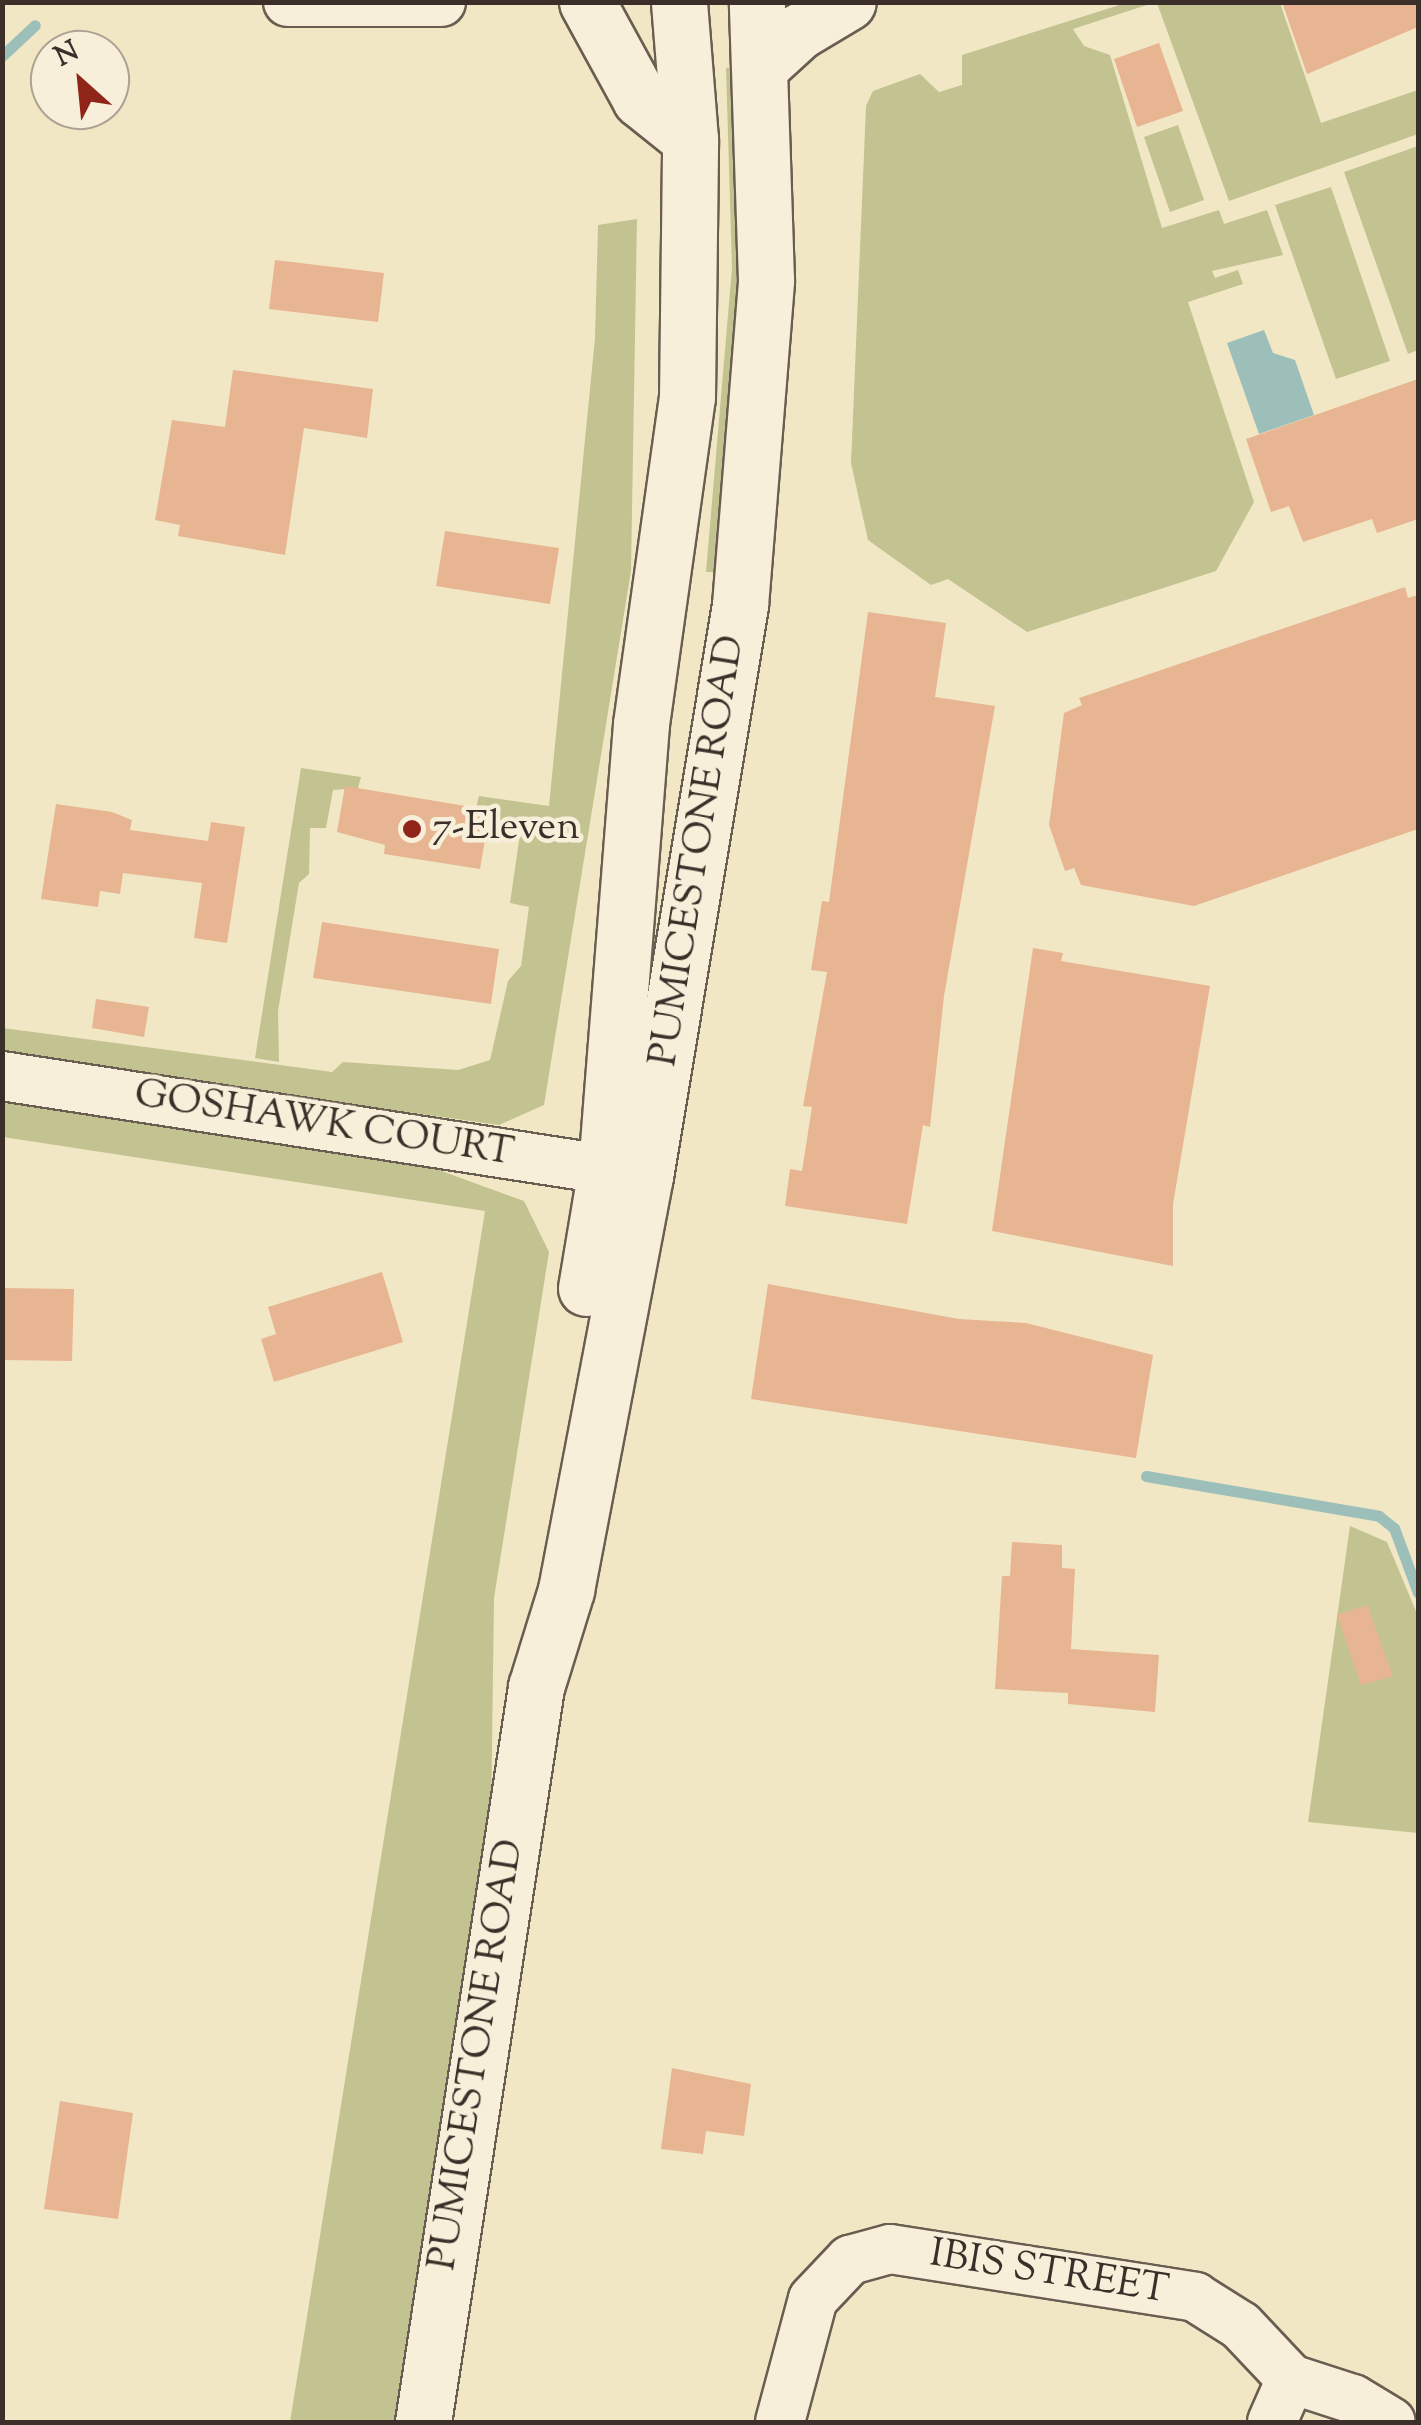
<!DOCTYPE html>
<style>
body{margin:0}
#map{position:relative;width:1421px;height:2425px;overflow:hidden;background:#f2e7c5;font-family:"Sorts Mill Goudy",serif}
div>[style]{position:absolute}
.green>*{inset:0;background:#c2c390}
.water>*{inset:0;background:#9cbfba}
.stream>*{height:11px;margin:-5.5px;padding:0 5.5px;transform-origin:5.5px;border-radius:5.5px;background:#9cbfba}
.building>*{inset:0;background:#e7b592}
.roads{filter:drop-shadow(2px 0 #6a5d51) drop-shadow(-2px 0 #6a5d51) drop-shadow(0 2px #6a5d51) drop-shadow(0 -2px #6a5d51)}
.street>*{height:48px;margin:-24px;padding:0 24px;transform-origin:24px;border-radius:24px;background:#f7efd9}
.secondary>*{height:55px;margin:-27.5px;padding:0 27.5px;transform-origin:27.5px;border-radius:27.5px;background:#f7efd9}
.dots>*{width:28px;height:28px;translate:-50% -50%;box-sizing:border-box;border:5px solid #f7efd9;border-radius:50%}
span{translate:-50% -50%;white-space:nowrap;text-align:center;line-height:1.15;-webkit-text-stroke:9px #f7efd9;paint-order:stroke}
.poi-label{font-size:40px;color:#3c2f2a}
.left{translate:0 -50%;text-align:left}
.street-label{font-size:40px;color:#3c2f2a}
.frame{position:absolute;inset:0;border:5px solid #3c2f2a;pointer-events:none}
.north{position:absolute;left:30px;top:30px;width:100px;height:100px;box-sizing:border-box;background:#f7efd9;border:2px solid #aca293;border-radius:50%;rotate:333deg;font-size:28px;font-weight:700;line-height:40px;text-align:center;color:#3c2f2a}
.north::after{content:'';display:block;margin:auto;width:35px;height:45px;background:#8f2418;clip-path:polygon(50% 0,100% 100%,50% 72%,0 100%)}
</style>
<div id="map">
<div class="green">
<i style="clip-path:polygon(1129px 2px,1153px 3px,1073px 29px,1084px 46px,1110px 55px,1162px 228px,1219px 210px,1224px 224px,1267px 210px,1283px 255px,1212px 271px,1215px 278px,1238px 270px,1243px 284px,1188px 302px,1254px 502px,1216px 571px,1027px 632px,948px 579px,931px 585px,868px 540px,851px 463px,866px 106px,873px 91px,920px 74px,939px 92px,962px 85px,962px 55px)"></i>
<i style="clip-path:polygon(1157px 3px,1280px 3px,1321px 123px,1418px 90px,1418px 134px,1229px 201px)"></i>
<i style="clip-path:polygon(737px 67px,746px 216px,721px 572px,706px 572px,732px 268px,726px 68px)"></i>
<i style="clip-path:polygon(1178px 125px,1204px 200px,1170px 212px,1144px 137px)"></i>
<i style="clip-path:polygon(1418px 146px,1418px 350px,1408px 354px,1344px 172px)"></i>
<i style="clip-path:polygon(1331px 187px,1390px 361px,1336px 379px,1275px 205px)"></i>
<i style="clip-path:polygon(637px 219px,631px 571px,544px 1105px,499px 1125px,3px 1055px,3px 1028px,332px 1072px,343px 1062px,458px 1070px,490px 1060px,508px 981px,521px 966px,529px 907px,510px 903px,520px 834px,487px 826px,490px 810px,476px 808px,479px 796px,549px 806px,595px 338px,598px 225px)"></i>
<i style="clip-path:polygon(301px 768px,361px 777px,358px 788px,333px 790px,326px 828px,310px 828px,309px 874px,299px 883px,278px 1011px,279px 1062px,255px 1058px)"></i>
<i style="clip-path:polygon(2px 1102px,425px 1165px,524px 1201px,549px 1252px,494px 1598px,491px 1822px,397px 2422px,290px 2422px,485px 1211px,3px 1137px)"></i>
<i style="clip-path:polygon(1350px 1526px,1387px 1542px,1418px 1616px,1418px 1833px,1308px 1822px)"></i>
</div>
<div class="water">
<i style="clip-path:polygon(1264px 330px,1273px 353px,1295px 360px,1314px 415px,1259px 434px,1227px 343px)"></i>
</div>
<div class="stream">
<i style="left:2px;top:56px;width:45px;rotate:-43.2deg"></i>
<i style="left:1146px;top:1476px;width:236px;rotate:9.7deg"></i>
<i style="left:1379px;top:1516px;width:19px;rotate:39deg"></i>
<i style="left:1394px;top:1528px;width:69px;rotate:69.7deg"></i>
</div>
<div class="building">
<i style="clip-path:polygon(1282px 2px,1418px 2px,1418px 27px,1307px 74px)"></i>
<i style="clip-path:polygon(1159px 43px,1183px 111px,1137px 127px,1114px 59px)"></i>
<i style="clip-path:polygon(275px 260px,384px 273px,378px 322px,269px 309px)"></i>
<i style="clip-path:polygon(233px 370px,373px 389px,367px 438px,304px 428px,285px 555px,178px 536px,180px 525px,155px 520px,172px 420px,225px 427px)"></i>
<i style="clip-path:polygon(1418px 379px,1418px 519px,1377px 533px,1372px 519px,1303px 542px,1289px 506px,1271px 512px,1246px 439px)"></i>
<i style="clip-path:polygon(445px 531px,559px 548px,550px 604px,436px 586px)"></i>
<i style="clip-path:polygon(1405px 587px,1408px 598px,1418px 595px,1418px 829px,1194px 906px,1081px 885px,1074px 868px,1065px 871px,1049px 825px,1064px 713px,1082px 705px,1079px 698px)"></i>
<i style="clip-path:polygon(868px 612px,946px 623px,935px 697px,995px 706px,944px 996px,930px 1127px,923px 1125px,907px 1224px,785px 1206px,790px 1169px,802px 1171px,812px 1107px,803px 1106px,827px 972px,811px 970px,822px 901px,829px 902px)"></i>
<i style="clip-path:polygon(345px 786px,490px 810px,480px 869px,384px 854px,385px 845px,337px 832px)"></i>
<i style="clip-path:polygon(56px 804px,112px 812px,132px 820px,130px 830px,208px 841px,211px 822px,245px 827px,227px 943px,194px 938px,202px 883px,123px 873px,120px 894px,100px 891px,98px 907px,41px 899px)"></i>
<i style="clip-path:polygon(322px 922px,499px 949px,491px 1004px,313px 978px)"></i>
<i style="clip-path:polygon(1033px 948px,1063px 953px,1061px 961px,1210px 986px,1173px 1204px,1173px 1266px,992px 1231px)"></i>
<i style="clip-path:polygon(96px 999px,149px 1007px,144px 1037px,92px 1028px)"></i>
<i style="clip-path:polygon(382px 1272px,403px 1342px,274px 1382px,261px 1339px,276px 1334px,268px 1307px)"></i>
<i style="clip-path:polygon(768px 1284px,959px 1319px,1026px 1323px,1153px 1355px,1136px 1458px,751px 1399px)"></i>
<i style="clip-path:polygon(2px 1288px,74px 1289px,72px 1361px,2px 1360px)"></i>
<i style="clip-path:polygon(1012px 1542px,1062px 1545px,1062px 1568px,1075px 1569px,1071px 1649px,1159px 1655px,1155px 1712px,1068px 1704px,1068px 1693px,995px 1689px,1002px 1576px,1010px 1576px)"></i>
<i style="clip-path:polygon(1367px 1605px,1393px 1676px,1361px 1685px,1337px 1615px)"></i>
<i style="clip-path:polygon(672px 2068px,751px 2084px,744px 2136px,706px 2131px,703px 2154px,661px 2149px)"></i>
<i style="clip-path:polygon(60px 2101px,133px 2113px,118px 2219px,44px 2209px)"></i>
</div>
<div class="roads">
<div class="street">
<i style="left:288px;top:2px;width:153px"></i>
<i style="left:2px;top:1076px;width:648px;rotate:8.79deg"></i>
<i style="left:780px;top:2422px;width:127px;rotate:-75deg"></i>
<i style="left:813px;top:2299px;width:54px;rotate:-46.5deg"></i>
<i style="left:850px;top:2260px;width:41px;rotate:-15.4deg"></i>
<i style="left:890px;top:2249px;width:309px;rotate:8.9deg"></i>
<i style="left:1195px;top:2297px;width:54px;rotate:32.2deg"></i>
<i style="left:1241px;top:2326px;width:73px;rotate:46.7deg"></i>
<i style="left:1291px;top:2379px;width:65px;rotate:17.9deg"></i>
<i style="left:1353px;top:2399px;width:44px;rotate:31.2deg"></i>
<i style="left:1272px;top:2422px;width:47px;rotate:-66.2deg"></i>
</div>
<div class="secondary">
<i style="left:587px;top:2px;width:111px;rotate:61.3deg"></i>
<i style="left:640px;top:99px;width:64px;rotate:38.7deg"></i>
<i style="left:762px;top:65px;width:49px;rotate:-42.5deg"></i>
<i style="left:798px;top:32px;width:58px;rotate:-31deg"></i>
<i style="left:586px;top:1288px;width:121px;rotate:-80.5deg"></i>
<i style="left:606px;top:1169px;width:446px;rotate:-85.5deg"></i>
<i style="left:641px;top:724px;width:330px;rotate:-82deg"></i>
<i style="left:687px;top:397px;width:258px;rotate:-89.3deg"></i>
<i style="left:690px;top:139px;width:137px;rotate:-94.6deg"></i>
<i style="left:423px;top:2422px;width:744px;rotate:-81.26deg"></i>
<i style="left:536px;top:1687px;width:102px;rotate:-72.8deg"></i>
<i style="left:566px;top:1590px;width:421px;rotate:-79.2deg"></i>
<i style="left:645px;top:1176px;width:579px;rotate:-80.55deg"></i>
<i style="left:740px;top:605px;width:326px;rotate:-85.4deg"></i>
<i style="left:766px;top:280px;width:278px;rotate:-91.9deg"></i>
</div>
</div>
<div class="dots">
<i style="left:412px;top:829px;background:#8f2418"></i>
</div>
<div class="poi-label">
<span class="left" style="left:432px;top:829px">7-Eleven</span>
</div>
<div class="street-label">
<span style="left:699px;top:851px;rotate:-81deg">PUMICESTONE ROAD</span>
<span style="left:324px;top:1125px;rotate:9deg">GOSHAWK COURT</span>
<span style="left:478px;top:2055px;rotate:-81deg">PUMICESTONE ROAD</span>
<span style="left:1049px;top:2274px;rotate:9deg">IBIS STREET</span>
</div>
<div class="frame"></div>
<div class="north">N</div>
</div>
